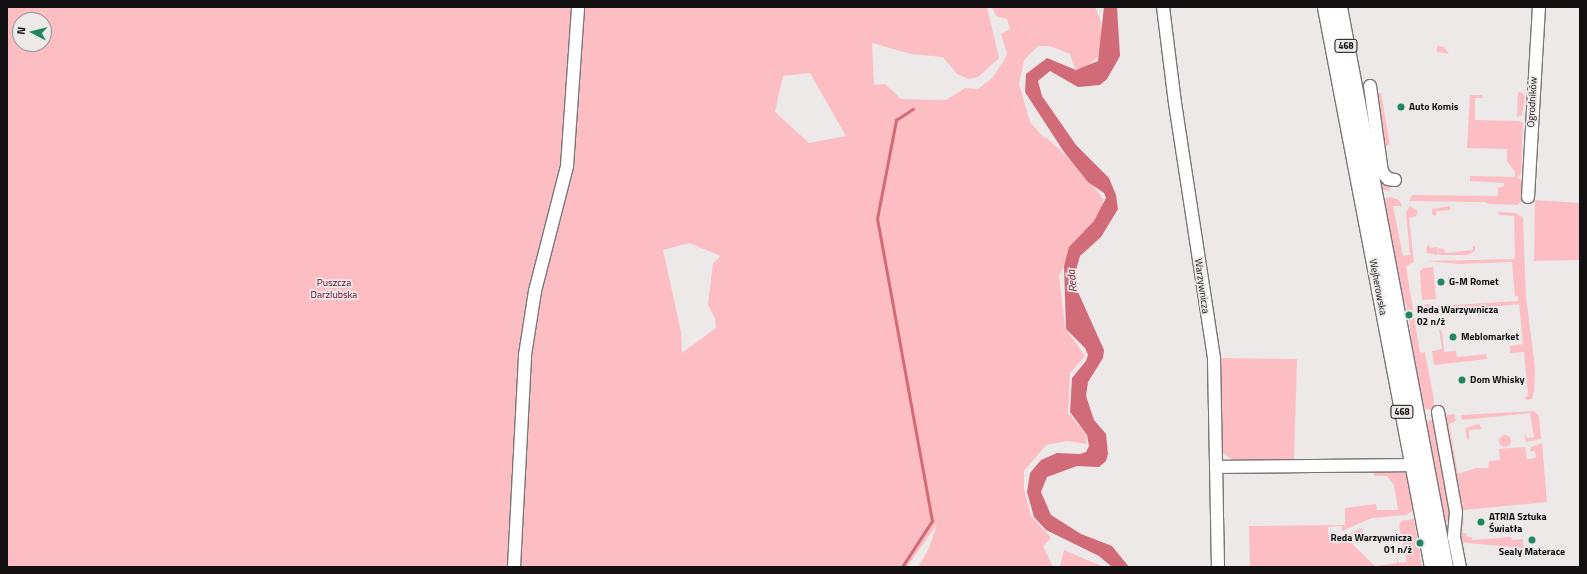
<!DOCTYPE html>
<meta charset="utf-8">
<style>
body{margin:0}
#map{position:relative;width:1587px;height:574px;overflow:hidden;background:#ede9e9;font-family:"Titillium Web",sans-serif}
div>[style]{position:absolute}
.green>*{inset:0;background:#fcbec2}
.round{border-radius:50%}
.water>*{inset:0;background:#d16b78}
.stream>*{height:2.5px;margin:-1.25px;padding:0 1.25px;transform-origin:1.25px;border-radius:1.25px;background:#d16b78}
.roads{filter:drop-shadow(1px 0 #7a7676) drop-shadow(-1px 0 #7a7676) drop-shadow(0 1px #7a7676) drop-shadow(0 -1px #7a7676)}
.minor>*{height:12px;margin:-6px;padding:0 6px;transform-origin:6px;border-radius:6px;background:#fff}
.major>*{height:15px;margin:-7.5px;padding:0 7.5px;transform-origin:7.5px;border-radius:7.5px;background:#fff}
.dots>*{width:11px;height:11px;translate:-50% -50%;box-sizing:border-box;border:2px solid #ede9e9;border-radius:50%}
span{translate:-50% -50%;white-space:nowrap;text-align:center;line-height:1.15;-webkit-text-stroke:3.5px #ede9e9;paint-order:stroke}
.shield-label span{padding:1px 3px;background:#ede9e9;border:1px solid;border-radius:3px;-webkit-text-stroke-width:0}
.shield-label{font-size:9px;color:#121010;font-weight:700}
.street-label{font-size:10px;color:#121010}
.poi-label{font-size:10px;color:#121010;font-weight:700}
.left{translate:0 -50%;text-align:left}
.right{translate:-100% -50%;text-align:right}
.park-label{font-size:10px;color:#64011f}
.water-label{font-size:11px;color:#711329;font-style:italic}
.frame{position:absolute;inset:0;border:8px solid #121010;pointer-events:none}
.north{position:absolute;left:12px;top:12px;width:40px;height:40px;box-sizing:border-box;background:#ede9e9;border:1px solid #959292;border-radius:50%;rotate:277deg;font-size:11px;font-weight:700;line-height:16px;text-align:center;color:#121010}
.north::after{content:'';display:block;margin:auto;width:14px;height:18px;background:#208661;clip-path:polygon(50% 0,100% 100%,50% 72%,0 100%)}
</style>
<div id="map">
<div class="green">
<i style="clip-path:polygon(evenodd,7px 7px,987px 7px,999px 58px,978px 77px,969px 79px,957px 74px,943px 57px,911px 54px,872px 43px,874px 85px,885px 84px,901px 99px,946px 100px,965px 88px,978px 89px,992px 78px,1003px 62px,1007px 54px,1001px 34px,1010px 29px,1007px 19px,996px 16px,992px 7px,1095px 7px,1101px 22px,1103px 46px,1098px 57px,1081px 71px,1075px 68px,1070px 54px,1050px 46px,1038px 46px,1024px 60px,1019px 84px,1030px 122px,1044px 138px,1046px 137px,1083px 172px,1103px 199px,1103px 212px,1096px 224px,1082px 235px,1059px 275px,1065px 328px,1085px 356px,1070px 373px,1068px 413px,1086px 434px,1087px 444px,1067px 441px,1046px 445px,1024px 471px,1024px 489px,1031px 516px,1051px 538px,1043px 546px,1053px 567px,918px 567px,929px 548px,937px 524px,907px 567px,7px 567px,7px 7px,20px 20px,44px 20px,44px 44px,20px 44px,20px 20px,7px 7px,810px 73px,846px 136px,809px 143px,775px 112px,783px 76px,810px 73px,7px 7px,689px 243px,721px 256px,713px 263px,708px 305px,715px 318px,716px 328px,682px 353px,681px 332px,663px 250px,689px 243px)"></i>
<i style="clip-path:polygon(1437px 46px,1444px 47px,1449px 54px,1437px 52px)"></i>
<i style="clip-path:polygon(1365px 92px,1381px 93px,1390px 145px,1382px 145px,1390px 191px,1380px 189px,1363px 96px)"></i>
<i style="clip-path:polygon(1518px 92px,1523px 93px,1525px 97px,1522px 115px,1517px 117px)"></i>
<i style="clip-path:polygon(1470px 95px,1482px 95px,1483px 98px,1475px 98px,1475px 120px,1519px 121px,1523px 123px,1521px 173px,1517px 178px,1523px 180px,1523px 200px,1517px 205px,1489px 204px,1485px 202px,1409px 201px,1412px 195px,1498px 196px,1498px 188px,1504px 186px,1504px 183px,1470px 181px,1470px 176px,1515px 177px,1515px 172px,1507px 161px,1507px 149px,1467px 148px)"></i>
<i style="clip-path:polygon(1391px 197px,1399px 200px,1402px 206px,1393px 206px,1403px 256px,1410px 255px,1406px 212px,1410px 206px,1418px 211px,1416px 216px,1409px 218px,1414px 262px,1406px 266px,1420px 353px,1425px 352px,1434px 400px,1433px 408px,1429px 410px,1422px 407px,1410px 350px,1412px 350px,1410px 328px,1406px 304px,1399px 295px,1383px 205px,1385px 199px)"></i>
<i style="clip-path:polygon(1535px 200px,1580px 203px,1580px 260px,1534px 261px)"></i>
<i style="clip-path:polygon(1450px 206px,1450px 210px,1436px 211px,1436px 216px,1432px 214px,1432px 209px)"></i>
<i style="clip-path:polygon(1499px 212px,1516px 213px,1523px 218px,1526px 297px,1535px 368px,1534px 392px,1532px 399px,1527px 400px,1524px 397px,1528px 396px,1524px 352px,1510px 353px,1510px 346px,1523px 344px,1519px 304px,1434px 313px,1437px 303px,1437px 306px,1518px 301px,1518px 296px,1515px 296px,1512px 262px,1460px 264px,1427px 261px,1515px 259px,1514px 216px,1500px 215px,1497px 213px)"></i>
<i style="clip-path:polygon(1429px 244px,1430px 248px,1437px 247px,1438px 255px,1427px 253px,1426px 248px)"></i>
<i style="clip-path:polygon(1473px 246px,1475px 246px,1475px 251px,1467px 255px,1439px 255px,1438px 248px,1444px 249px,1445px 253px,1473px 250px)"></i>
<i style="clip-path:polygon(1433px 267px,1436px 299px,1422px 300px,1420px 271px,1423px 268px)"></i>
<i class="round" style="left:1423px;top:304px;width:10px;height:10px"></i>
<i style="clip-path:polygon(1439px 329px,1442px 331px,1444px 352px,1456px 351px,1457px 357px,1486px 354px,1487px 359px,1434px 365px,1432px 351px,1442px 349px)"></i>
<i style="clip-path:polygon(1217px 358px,1297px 359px,1294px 459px,1233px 460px,1217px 449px)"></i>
<i style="clip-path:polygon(1534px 411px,1539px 416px,1541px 439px,1526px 442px,1524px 433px,1527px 438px,1534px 437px,1530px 413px,1462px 420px,1461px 415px)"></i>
<i style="clip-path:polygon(1454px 414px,1456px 421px,1449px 424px,1458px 474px,1476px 468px,1488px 468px,1489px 461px,1500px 460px,1499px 449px,1525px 447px,1527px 459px,1531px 459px,1536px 457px,1535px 451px,1530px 451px,1531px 447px,1542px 443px,1547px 502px,1464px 510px,1462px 514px,1464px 526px,1460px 525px,1458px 508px,1464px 503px,1458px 502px,1443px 419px,1447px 415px)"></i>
<i style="clip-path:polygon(1433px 419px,1435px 421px,1453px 507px,1447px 523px,1442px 520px,1425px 428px,1428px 421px)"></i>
<i style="clip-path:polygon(1479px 424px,1482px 429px,1469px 430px,1469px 440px,1467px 439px,1465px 428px)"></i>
<i class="round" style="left:1499px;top:435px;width:12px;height:12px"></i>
<i style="clip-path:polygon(1374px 468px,1406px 471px,1413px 511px,1406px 515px,1372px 518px,1342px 531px,1342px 526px,1328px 527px,1328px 535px,1345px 535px,1334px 541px,1336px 544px,1351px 533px,1362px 528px,1361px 533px,1353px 534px,1348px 540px,1375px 566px,1397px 563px,1396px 549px,1398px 563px,1407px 562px,1399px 526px,1401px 521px,1414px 519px,1422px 567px,1250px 567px,1249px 526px,1345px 525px,1345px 508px,1376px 504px,1377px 510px,1398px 510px,1394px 485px,1387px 476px,1374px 476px)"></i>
<i style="clip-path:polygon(1458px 533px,1466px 533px,1467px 537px,1472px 537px,1472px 540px,1511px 537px,1512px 540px,1523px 539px,1523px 545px,1535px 549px,1457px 542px,1462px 566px,1467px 566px,1461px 567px,1456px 542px,1455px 536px)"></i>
<i style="clip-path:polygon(1064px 550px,1104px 567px,1060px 567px)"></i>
</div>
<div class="water">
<i style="clip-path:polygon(1104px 7px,1117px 7px,1120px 56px,1107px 79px,1100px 85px,1078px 87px,1050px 71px,1038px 81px,1042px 96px,1076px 145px,1109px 178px,1116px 195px,1118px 209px,1101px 237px,1080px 256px,1076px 270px,1078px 292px,1104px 350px,1103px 358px,1088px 382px,1086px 396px,1094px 420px,1106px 434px,1108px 454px,1106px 461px,1099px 467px,1077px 466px,1047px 477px,1041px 492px,1051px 515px,1081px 534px,1112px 546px,1129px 567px,1112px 567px,1099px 556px,1046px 530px,1034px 517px,1027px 492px,1030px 473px,1041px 460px,1057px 453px,1080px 454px,1086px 452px,1089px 446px,1087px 435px,1070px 412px,1072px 378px,1086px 361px,1088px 355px,1085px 348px,1066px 329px,1064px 266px,1069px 247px,1094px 221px,1106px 198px,1104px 193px,1088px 182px,1064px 152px,1025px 92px,1026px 74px,1047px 58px,1076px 70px,1098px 61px)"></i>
</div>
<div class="stream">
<i style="left:902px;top:567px;width:55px;rotate:-56.9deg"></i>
<i style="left:932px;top:521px;width:307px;rotate:-100.3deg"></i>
<i style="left:877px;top:219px;width:101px;rotate:-79.1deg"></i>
<i style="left:896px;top:120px;width:20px;rotate:-33deg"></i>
</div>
<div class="roads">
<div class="minor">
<i style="left:1163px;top:7px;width:97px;rotate:82.9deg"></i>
<i style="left:1175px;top:103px;width:259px;rotate:81.3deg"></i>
<i style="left:1214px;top:359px;width:208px;rotate:88.9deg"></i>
<i style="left:1370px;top:86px;width:87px;rotate:82.1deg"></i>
<i style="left:1382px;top:172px;width:9px;rotate:49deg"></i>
<i style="left:1388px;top:179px;width:7px;rotate:8deg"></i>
<i style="left:1528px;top:197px;width:190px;rotate:-86.7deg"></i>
<i style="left:1438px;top:412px;width:102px;rotate:79.8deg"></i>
<i style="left:1456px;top:512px;width:25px;rotate:95deg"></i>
<i style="left:1454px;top:537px;width:31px;rotate:79deg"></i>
<i style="left:1216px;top:467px;width:196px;rotate:-0.6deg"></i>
<i style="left:514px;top:567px;width:212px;rotate:-87deg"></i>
<i style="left:525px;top:355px;width:65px;rotate:-81.1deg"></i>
<i style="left:535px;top:291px;width:129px;rotate:-75.6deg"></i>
<i style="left:567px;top:166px;width:159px;rotate:-86deg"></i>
</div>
<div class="major">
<i style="left:1325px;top:7px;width:570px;rotate:79.18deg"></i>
<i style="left:1339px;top:7px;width:570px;rotate:79.28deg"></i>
</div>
</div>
<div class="dots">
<i style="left:1401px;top:107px;background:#208661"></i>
<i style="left:1441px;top:282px;background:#208661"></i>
<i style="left:1409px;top:315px;background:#208661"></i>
<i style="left:1453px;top:337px;background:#208661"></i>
<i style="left:1462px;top:380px;background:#208661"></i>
<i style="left:1481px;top:522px;background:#208661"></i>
<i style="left:1532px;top:540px;background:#208661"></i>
<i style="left:1420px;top:543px;background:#208661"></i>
</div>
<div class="shield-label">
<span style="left:1346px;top:46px">468</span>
<span style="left:1402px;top:412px">468</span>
</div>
<div class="street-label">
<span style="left:1532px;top:102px;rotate:-87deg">Ogrodników</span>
<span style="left:1202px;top:286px;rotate:82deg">Warzywnicza</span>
<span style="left:1378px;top:287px;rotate:79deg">Wejherowska</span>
</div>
<div class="poi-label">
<span class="left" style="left:1409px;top:107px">Auto Komis</span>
<span class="left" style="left:1449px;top:282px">G-M Romet</span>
<span class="left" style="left:1417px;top:315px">Reda Warzywnicza<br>02 n/ż</span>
<span class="left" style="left:1461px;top:337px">Meblomarket</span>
<span class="left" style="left:1470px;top:380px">Dom Whisky</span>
<span class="left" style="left:1489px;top:522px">ATRIA Sztuka<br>Światła</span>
<span class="right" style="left:1412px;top:543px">Reda Warzywnicza<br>01 n/ż</span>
<span style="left:1532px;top:552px">Sealy Materace</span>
</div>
<div class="park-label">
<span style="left:334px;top:288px">Puszcza<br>Darżlubska</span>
</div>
<div class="water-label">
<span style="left:1072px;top:281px;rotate:-95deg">Reda</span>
</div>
<div class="frame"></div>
<div class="north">N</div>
</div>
